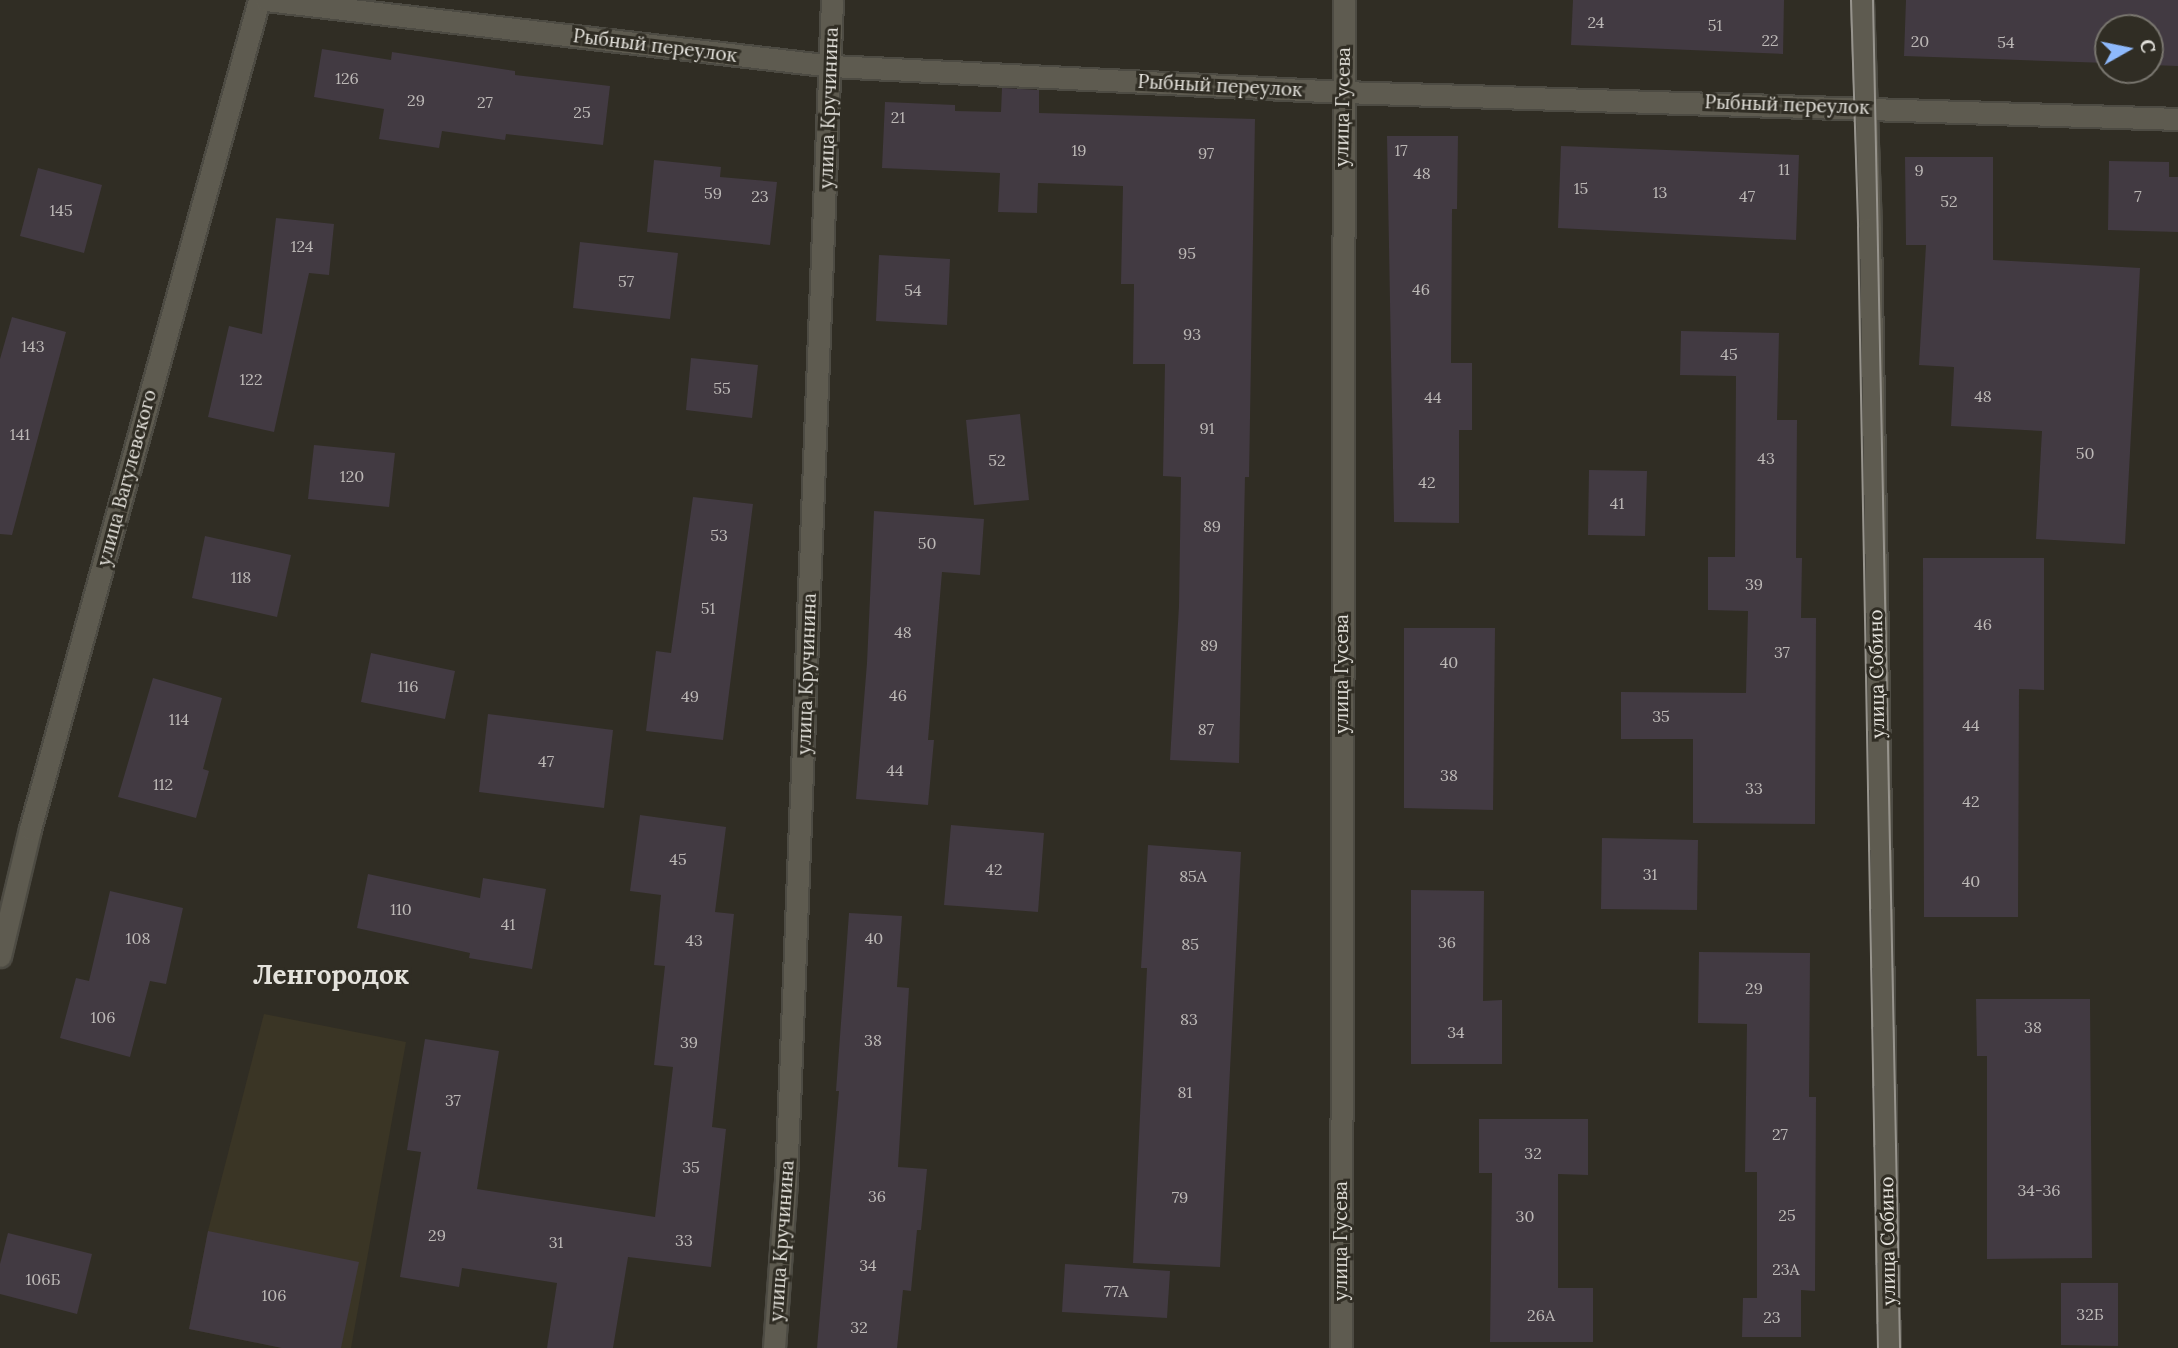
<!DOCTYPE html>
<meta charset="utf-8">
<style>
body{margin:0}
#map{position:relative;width:2178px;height:1348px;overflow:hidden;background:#302d24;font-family:Lora,serif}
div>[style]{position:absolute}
.built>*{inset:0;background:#3a3525}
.building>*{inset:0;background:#423a42}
.roads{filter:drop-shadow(2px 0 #4d4b43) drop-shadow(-2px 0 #4d4b43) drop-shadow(0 2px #4d4b43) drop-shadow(0 -2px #4d4b43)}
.street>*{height:21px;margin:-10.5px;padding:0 10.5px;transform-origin:10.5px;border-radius:10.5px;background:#5e5b50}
.secondary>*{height:21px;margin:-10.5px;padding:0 10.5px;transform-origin:10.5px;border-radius:10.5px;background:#5e5b50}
.tram>*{height:2px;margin:-1px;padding:0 1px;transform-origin:1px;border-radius:1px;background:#97948d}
span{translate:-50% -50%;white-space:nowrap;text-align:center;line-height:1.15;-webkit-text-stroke:6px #302d24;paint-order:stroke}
.number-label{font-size:16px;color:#bcb8b6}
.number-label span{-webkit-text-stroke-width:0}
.street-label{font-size:19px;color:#e4e2dc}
.district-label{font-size:26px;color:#e4e2dc;font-weight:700}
.north{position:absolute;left:2094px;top:14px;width:70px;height:70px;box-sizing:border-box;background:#302d24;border:2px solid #78756e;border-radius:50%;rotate:81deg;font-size:19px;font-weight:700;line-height:28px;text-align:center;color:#e4e2dc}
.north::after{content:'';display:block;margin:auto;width:24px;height:32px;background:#8eb9fc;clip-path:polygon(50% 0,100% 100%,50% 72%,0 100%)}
</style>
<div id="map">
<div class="built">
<i style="clip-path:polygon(264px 1014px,406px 1042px,351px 1348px,282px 1348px,189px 1329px,208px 1231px)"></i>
</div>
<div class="building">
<i style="clip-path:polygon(1573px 0,1784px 0,1783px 54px,1571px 45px)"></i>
<i style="clip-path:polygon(1906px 0,2178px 0,2178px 66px,2150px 65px,2150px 28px,2108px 28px,2108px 63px,1904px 56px)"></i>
<i style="clip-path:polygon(322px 49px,391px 60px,392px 52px,515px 71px,515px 75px,610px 86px,603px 145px,506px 134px,505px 140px,442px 131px,439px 148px,379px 139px,384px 109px,314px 97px)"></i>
<i style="clip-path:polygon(1002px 88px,1039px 90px,1039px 113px,1255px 119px,1249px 477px,1245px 477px,1239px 763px,1170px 760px,1179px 606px,1181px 477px,1163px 476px,1165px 364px,1133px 364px,1134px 284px,1121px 284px,1123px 186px,1038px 183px,1037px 213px,998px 212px,1000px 173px,882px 168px,885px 102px,955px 105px,955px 111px,1001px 112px)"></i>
<i style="clip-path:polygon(1387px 136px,1458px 136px,1457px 209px,1452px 209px,1451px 363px,1472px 363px,1472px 430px,1459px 430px,1459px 523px,1394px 522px)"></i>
<i style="clip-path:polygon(1561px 146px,1799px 155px,1796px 240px,1558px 228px)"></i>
<i style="clip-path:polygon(1905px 157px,1993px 157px,1993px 260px,2140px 268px,2125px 544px,2036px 539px,2042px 431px,1951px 426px,1954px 367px,1919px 365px,1926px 245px,1906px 245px)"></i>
<i style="clip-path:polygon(654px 160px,721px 167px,720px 177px,777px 182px,770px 245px,647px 232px)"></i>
<i style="clip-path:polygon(2109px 161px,2169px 162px,2169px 177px,2178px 177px,2178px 232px,2108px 230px)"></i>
<i style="clip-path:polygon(38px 168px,102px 185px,84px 253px,20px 236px)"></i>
<i style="clip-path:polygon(276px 218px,334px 224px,329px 275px,309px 273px,274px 432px,208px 417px,229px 326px,262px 334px)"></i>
<i style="clip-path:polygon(580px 242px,678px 253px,670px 319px,573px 308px)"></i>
<i style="clip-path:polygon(879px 255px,950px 259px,947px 325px,876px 321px)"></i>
<i style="clip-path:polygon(12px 317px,66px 332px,12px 535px,0 534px,0 359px)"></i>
<i style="clip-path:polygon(1681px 331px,1779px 333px,1777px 420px,1797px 420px,1796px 558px,1802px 558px,1801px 618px,1816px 618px,1815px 824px,1693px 823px,1693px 739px,1621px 739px,1621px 692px,1746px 693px,1748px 611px,1708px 610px,1708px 557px,1735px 557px,1736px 376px,1680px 375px)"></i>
<i style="clip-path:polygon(691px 358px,758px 365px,752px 418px,686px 410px)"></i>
<i style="clip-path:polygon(1020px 414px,1029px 500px,974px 505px,966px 420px)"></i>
<i style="clip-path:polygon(314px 445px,395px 453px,389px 507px,308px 499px)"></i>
<i style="clip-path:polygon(1589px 470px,1647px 471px,1645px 536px,1588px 535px)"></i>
<i style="clip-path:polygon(693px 497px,753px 504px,723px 740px,646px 731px,656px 651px,671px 653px)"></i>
<i style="clip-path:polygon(874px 511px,984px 519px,980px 575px,942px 572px,928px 740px,934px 740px,928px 805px,856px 799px,867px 663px)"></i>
<i style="clip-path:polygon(205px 536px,291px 555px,277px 617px,192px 598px)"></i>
<i style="clip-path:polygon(1923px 558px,2044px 558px,2044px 690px,2019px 689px,2018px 917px,1924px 917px)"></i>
<i style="clip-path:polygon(1404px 628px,1495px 628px,1493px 810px,1404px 808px)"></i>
<i style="clip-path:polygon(371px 653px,455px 671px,445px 719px,361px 702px)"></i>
<i style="clip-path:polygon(153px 678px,222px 698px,203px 769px,209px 771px,196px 818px,118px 797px)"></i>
<i style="clip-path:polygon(488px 714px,613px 730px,604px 808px,479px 792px)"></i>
<i style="clip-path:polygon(640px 815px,726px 827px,715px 912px,734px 914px,712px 1127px,726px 1129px,711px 1267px,628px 1257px,613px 1348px,547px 1348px,557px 1283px,462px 1268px,459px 1287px,400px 1277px,421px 1152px,407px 1150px,425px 1039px,499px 1051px,477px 1189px,655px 1217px,673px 1067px,654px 1065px,665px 966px,654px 965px,661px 895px,630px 891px)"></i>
<i style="clip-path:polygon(951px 825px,1044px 833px,1038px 912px,944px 905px)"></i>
<i style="clip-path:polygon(1602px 838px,1698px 840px,1697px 910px,1601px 909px)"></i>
<i style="clip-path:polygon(1148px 845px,1241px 852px,1220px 1267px,1133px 1263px,1147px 968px,1141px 968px)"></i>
<i style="clip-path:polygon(368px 874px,480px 898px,483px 878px,546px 889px,532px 969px,469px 958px,470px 953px,357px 928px)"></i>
<i style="clip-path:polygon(1411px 890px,1484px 891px,1483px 1001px,1502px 1000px,1502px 1064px,1411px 1064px)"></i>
<i style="clip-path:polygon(110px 891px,183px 908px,166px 984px,150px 981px,130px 1057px,60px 1038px,76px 978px,89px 981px)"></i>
<i style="clip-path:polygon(849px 913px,902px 916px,897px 987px,909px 988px,898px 1167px,927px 1169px,921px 1230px,917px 1230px,911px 1291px,903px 1290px,897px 1348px,817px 1348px,839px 1091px,836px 1091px)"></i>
<i style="clip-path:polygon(1699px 952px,1810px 953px,1809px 1097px,1816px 1097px,1815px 1291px,1801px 1290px,1801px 1337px,1742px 1337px,1743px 1298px,1757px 1298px,1757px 1172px,1745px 1172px,1747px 1024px,1698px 1023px)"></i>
<i style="clip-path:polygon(1976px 999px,2090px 999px,2092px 1258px,1987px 1259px,1987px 1056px,1977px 1056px)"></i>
<i style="clip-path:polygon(1479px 1119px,1588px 1119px,1588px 1175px,1558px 1174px,1558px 1288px,1593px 1288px,1593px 1342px,1490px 1342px,1492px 1173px,1479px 1173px)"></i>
<i style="clip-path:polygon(208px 1231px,359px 1262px,341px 1348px,282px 1348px,189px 1329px)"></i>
<i style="clip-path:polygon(8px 1233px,92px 1254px,77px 1314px,0 1294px,0 1264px)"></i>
<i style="clip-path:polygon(1065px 1264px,1170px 1271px,1167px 1318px,1062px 1312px)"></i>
<i style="clip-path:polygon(2061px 1283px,2118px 1283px,2118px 1346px,2061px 1345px)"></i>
</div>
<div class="roads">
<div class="street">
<i style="left:1862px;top:0;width:228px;rotate:88deg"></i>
<i style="left:1870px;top:228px;width:1120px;rotate:89.03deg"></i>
<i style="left:1343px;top:92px;width:835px;rotate:1.85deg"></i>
<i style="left:0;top:956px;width:130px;rotate:-76.7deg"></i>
<i style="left:30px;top:829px;width:860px;rotate:-74.56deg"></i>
<i style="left:774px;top:1348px;width:166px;rotate:-85.9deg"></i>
<i style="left:786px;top:1182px;width:1183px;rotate:-87.77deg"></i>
</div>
<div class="secondary">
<i style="left:266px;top:0;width:570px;rotate:6.65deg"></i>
<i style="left:832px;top:66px;width:512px;rotate:2.91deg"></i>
<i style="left:1341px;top:1348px;width:1348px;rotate:-89.87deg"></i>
</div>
</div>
<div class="tram">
<i style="left:1851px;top:0;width:227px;rotate:88.2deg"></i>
<i style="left:1858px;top:227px;width:1121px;rotate:88.98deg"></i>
<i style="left:1873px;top:0;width:1348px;rotate:88.85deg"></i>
</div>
<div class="number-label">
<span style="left:1596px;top:22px">24</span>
<span style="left:1715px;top:25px">51</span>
<span style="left:1770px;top:40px">22</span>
<span style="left:1920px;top:41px">20</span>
<span style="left:2006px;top:42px">54</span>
<span style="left:347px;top:78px">126</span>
<span style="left:416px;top:100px">29</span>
<span style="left:485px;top:102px">27</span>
<span style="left:582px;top:112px">25</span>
<span style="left:898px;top:117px">21</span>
<span style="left:1079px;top:150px">19</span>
<span style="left:1401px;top:150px">17</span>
<span style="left:1206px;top:153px">97</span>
<span style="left:1784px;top:169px">11</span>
<span style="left:1919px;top:170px">9</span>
<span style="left:1422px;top:173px">48</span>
<span style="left:1581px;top:188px">15</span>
<span style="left:1660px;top:192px">13</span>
<span style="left:713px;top:193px">59</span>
<span style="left:760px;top:196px">23</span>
<span style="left:1747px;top:196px">47</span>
<span style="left:2138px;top:196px">7</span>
<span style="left:1949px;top:201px">52</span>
<span style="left:61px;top:210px">145</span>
<span style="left:302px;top:246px">124</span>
<span style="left:1187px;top:253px">95</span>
<span style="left:626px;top:281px">57</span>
<span style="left:1421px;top:289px">46</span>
<span style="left:913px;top:290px">54</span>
<span style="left:1192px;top:334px">93</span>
<span style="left:33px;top:346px">143</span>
<span style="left:1729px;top:354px">45</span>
<span style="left:251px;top:379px">122</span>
<span style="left:722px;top:388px">55</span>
<span style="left:1983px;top:396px">48</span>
<span style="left:1433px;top:397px">44</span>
<span style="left:1207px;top:428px">91</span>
<span style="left:20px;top:434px">141</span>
<span style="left:2085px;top:453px">50</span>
<span style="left:1766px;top:458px">43</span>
<span style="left:997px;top:460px">52</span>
<span style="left:352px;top:476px">120</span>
<span style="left:1427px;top:482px">42</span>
<span style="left:1617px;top:503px">41</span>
<span style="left:1212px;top:526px">89</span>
<span style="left:719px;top:535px">53</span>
<span style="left:927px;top:543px">50</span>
<span style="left:241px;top:577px">118</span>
<span style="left:1754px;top:584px">39</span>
<span style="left:708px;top:608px">51</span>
<span style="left:1983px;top:624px">46</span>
<span style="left:903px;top:632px">48</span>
<span style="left:1209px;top:645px">89</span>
<span style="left:1782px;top:652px">37</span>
<span style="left:1449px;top:662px">40</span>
<span style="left:408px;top:686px">116</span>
<span style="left:898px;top:695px">46</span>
<span style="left:690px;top:696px">49</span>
<span style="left:1661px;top:716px">35</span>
<span style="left:179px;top:719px">114</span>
<span style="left:1971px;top:725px">44</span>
<span style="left:1206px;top:729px">87</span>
<span style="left:546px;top:761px">47</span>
<span style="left:895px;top:770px">44</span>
<span style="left:1449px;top:775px">38</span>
<span style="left:163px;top:784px">112</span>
<span style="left:1754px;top:788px">33</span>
<span style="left:1971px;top:801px">42</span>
<span style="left:678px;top:859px">45</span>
<span style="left:994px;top:869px">42</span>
<span style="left:1650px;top:874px">31</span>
<span style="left:1193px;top:876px">85А</span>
<span style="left:1971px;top:881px">40</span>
<span style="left:401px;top:909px">110</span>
<span style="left:508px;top:924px">41</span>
<span style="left:138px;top:938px">108</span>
<span style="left:874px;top:938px">40</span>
<span style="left:694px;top:940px">43</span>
<span style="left:1447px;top:942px">36</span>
<span style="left:1190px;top:944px">85</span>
<span style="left:1754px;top:988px">29</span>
<span style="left:103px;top:1017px">106</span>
<span style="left:1189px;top:1019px">83</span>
<span style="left:2033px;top:1027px">38</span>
<span style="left:1456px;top:1032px">34</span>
<span style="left:873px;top:1040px">38</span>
<span style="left:689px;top:1042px">39</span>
<span style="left:1185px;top:1092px">81</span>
<span style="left:453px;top:1100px">37</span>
<span style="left:1780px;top:1134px">27</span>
<span style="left:1533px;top:1153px">32</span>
<span style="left:691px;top:1167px">35</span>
<span style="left:2039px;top:1190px">34-36</span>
<span style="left:877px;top:1196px">36</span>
<span style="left:1180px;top:1197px">79</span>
<span style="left:1787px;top:1215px">25</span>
<span style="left:1525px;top:1216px">30</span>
<span style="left:437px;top:1235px">29</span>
<span style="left:684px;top:1240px">33</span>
<span style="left:556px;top:1242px">31</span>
<span style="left:868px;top:1265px">34</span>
<span style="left:1786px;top:1269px">23А</span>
<span style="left:43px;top:1279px">106Б</span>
<span style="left:1116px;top:1291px">77А</span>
<span style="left:274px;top:1295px">106</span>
<span style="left:2090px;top:1314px">32Б</span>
<span style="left:1541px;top:1315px">26А</span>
<span style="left:1772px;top:1317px">23</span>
<span style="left:859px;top:1327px">32</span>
</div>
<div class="street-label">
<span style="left:655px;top:46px;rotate:7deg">Рыбный переулок</span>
<span style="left:1220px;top:86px;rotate:3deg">Рыбный переулок</span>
<span style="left:1787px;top:105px;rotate:2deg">Рыбный переулок</span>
<span style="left:1343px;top:107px;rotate:-89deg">улица Гусева</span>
<span style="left:829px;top:108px;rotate:-88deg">улица Кручинина</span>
<span style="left:127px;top:478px;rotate:-75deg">улица Вагулевского</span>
<span style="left:807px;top:674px;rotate:-88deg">улица Кручинина</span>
<span style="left:1342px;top:674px;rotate:-90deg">улица Гусева</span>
<span style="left:1877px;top:674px;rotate:-91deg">улица Собино</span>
<span style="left:782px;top:1241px;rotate:-86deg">улица Кручинина</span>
<span style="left:1341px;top:1241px;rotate:-90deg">улица Гусева</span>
<span style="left:1888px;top:1241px;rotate:-91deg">улица Собино</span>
</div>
<div class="district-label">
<span style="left:331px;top:975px">Ленгородок</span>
</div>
<div class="north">С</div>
</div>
